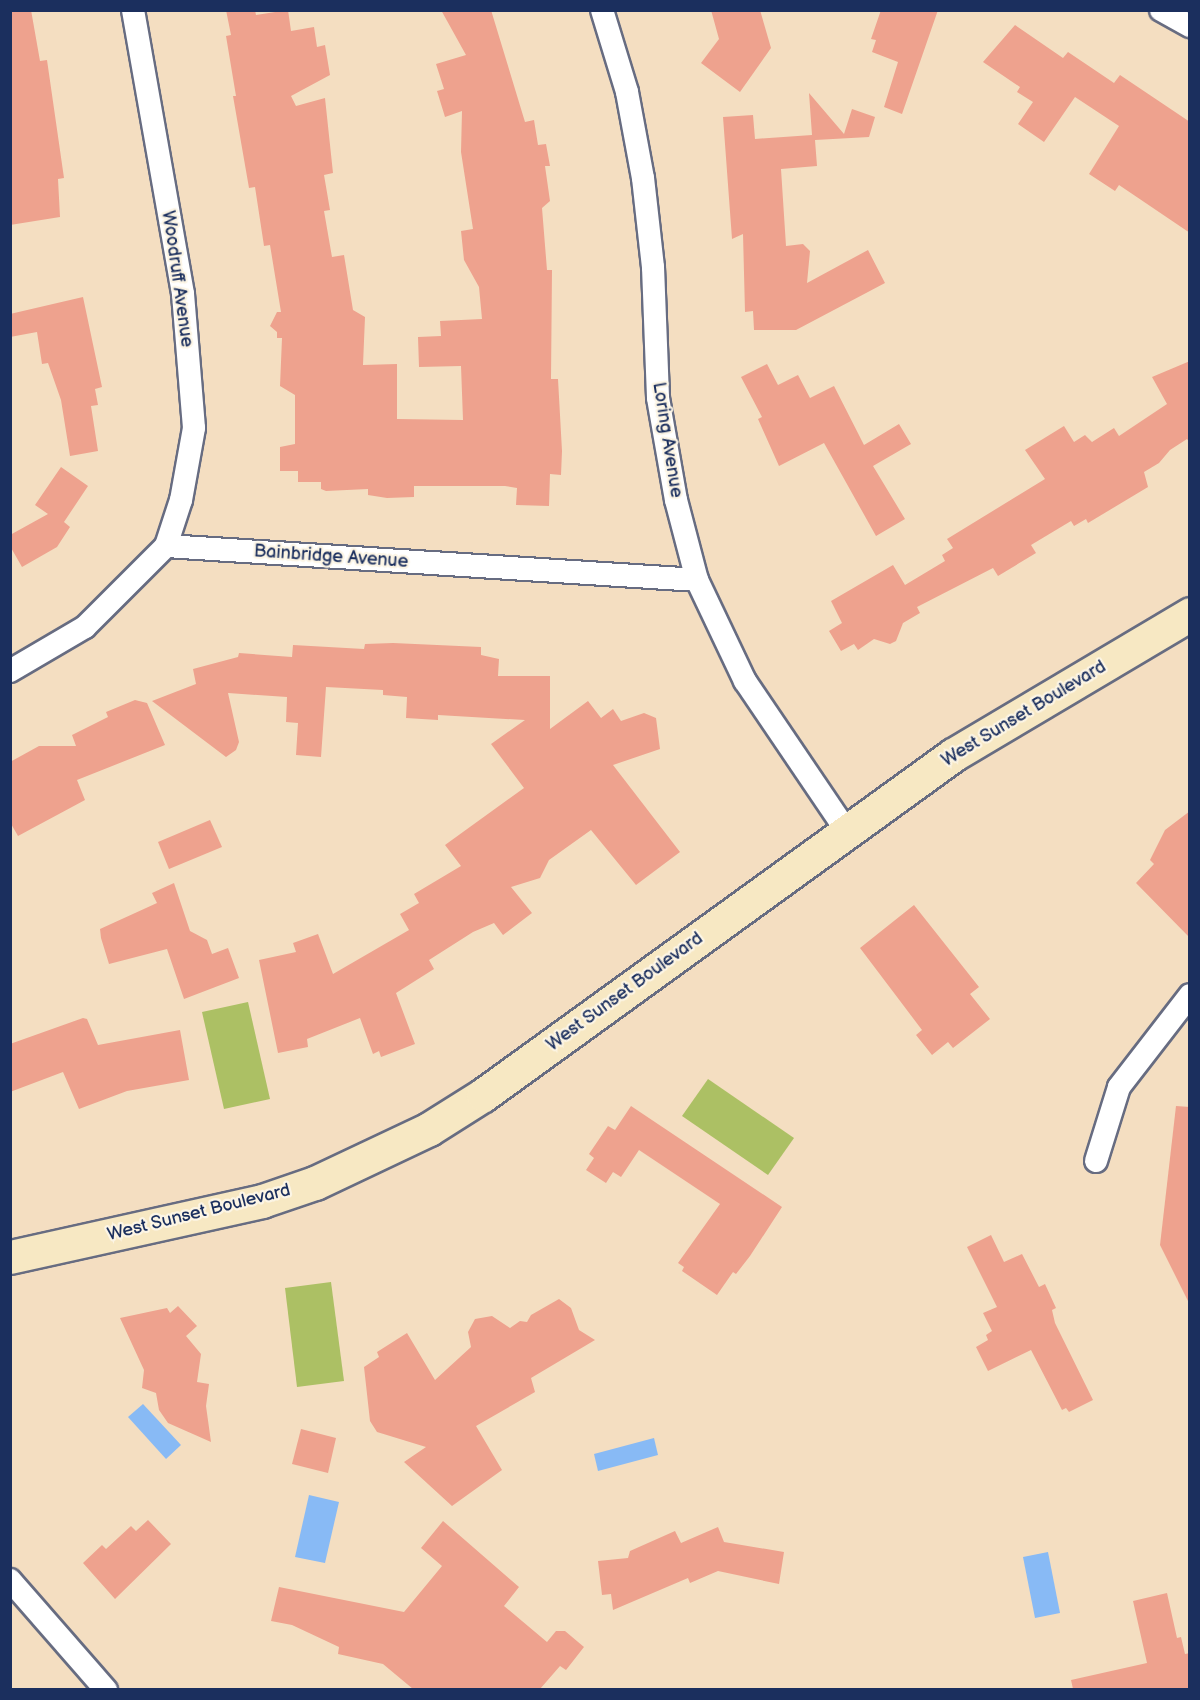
<!DOCTYPE html>
<style>
body{margin:0}
#map{position:relative;width:1200px;height:1700px;overflow:hidden;background:#f4dec1;font-family:"Balsamiq Sans",sans-serif}
div>[style]{position:absolute}
.green>*{inset:0;background:#acc064}
.water>*{inset:0;background:#88baf5}
.building>*{inset:0;background:#eea28e}
.roads{filter:drop-shadow(2px 0 #676c81) drop-shadow(-2px 0 #676c81) drop-shadow(0 2px #676c81) drop-shadow(0 -2px #676c81)}
.street>*{height:22px;margin:-11px;padding:0 11px;transform-origin:11px;border-radius:11px;background:#fff}
.secondary>*{height:33px;margin:-16.5px;padding:0 16.5px;transform-origin:16.5px;border-radius:16.5px;background:#f7e8c3}
span{translate:-50% -50%;white-space:nowrap;text-align:center;line-height:1.15;-webkit-text-stroke:4.5px #fcf5e5;paint-order:stroke}
.street-label{font-size:18px;color:#1b2f5e}
.frame{position:absolute;inset:0;border:12px solid #1b2f5e;pointer-events:none}
</style>
<div id="map">
<div class="green">
<i style="clip-path:polygon(248px 1002px,270px 1099px,224px 1109px,202px 1012px)"></i>
<i style="clip-path:polygon(708px 1079px,794px 1138px,768px 1175px,682px 1116px)"></i>
<i style="clip-path:polygon(331px 1282px,344px 1381px,297px 1387px,285px 1288px)"></i>
</div>
<div class="water">
<i style="clip-path:polygon(143px 1404px,181px 1445px,166px 1459px,128px 1417px)"></i>
<i style="clip-path:polygon(654px 1438px,658px 1455px,598px 1471px,594px 1454px)"></i>
<i style="clip-path:polygon(309px 1495px,339px 1502px,325px 1563px,295px 1557px)"></i>
<i style="clip-path:polygon(1048px 1552px,1060px 1613px,1035px 1618px,1023px 1557px)"></i>
</div>
<div class="building">
<i style="clip-path:polygon(10px 10px,31px 10px,40px 61px,47px 60px,64px 178px,58px 179px,60px 217px,10px 225px)"></i>
<i style="clip-path:polygon(226px 10px,255px 10px,256px 15px,288px 10px,291px 31px,314px 27px,317px 47px,325px 45px,330px 75px,291px 96px,296px 106px,325px 98px,333px 173px,324px 175px,330px 210px,324px 211px,332px 257px,344px 255px,353px 310px,365px 317px,363px 365px,397px 364px,397px 419px,463px 420px,461px 366px,419px 367px,418px 337px,441px 336px,440px 321px,482px 319px,479px 287px,464px 260px,461px 231px,473px 229px,461px 152px,462px 111px,445px 117px,437px 91px,444px 89px,436px 64px,466px 55px,441px 10px,491px 10px,525px 122px,534px 120px,538px 145px,546px 144px,550px 166px,545px 166px,550px 201px,542px 208px,547px 270px,552px 270px,551px 379px,558px 379px,562px 451px,561px 475px,550px 474px,549px 506px,516px 505px,517px 488px,505px 486px,414px 486px,414px 497px,387px 498px,368px 495px,368px 489px,326px 491px,321px 489px,321px 482px,298px 482px,298px 471px,280px 471px,280px 447px,295px 444px,295px 395px,280px 386px,282px 338px,277px 338px,277px 332px,270px 326px,277px 312px,281px 312px,270px 245px,264px 246px,255px 187px,249px 188px,233px 96px,236px 96px,226px 36px,231px 35px)"></i>
<i style="clip-path:polygon(711px 10px,760px 10px,771px 48px,740px 92px,701px 63px,719px 39px)"></i>
<i style="clip-path:polygon(881px 10px,938px 10px,902px 114px,884px 107px,898px 62px,872px 52px,876px 40px,871px 39px)"></i>
<i style="clip-path:polygon(1015px 25px,1063px 58px,1068px 52px,1114px 83px,1120px 75px,1190px 122px,1190px 233px,1119px 185px,1115px 191px,1089px 174px,1119px 126px,1075px 97px,1044px 142px,1018px 124px,1033px 102px,1017px 92px,1020px 87px,983px 62px)"></i>
<i style="clip-path:polygon(809px 93px,844px 134px,852px 109px,875px 117px,869px 137px,815px 140px,817px 166px,781px 169px,786px 246px,803px 244px,810px 251px,807px 283px,868px 250px,885px 283px,796px 330px,754px 330px,753px 311px,745px 312px,743px 234px,732px 239px,723px 117px,753px 115px,755px 139px,812px 135px)"></i>
<i style="clip-path:polygon(83px 297px,102px 387px,95px 389px,98px 405px,91px 406px,98px 451px,70px 456px,61px 400px,48px 363px,42px 364px,37px 332px,10px 337px,10px 314px)"></i>
<i style="clip-path:polygon(1190px 361px,1190px 443px,1187px 439px,1170px 450px,1159px 463px,1144px 472px,1148px 487px,1088px 523px,1086px 519px,1074px 526px,1071px 521px,1031px 545px,1036px 553px,998px 576px,993px 568px,917px 607px,920px 613px,903px 623px,896px 641px,890px 644px,874px 639px,858px 650px,854px 644px,841px 651px,829px 631px,842px 623px,831px 601px,893px 565px,905px 585px,945px 561px,942px 555px,953px 548px,947px 539px,1045px 479px,1025px 450px,1064px 426px,1074px 442px,1085px 435px,1092px 442px,1114px 428px,1119px 436px,1167px 404px,1152px 377px)"></i>
<i style="clip-path:polygon(767px 364px,778px 385px,798px 375px,810px 398px,834px 386px,864px 445px,899px 424px,911px 444px,873px 466px,905px 519px,876px 536px,824px 443px,779px 466px,758px 419px,762px 417px,741px 377px)"></i>
<i style="clip-path:polygon(61px 467px,88px 486px,64px 522px,70px 527px,57px 547px,22px 567px,10px 546px,10px 535px,48px 514px,35px 505px)"></i>
<i style="clip-path:polygon(393px 643px,481px 647px,481px 655px,499px 659px,498px 676px,550px 676px,550px 729px,588px 701px,601px 718px,613px 709px,621px 721px,644px 713px,656px 718px,660px 749px,613px 765px,680px 852px,636px 885px,591px 830px,549px 860px,540px 878px,511px 887px,532px 913px,503px 935px,494px 923px,473px 932px,429px 960px,434px 969px,396px 993px,415px 1044px,381px 1057px,379px 1051px,373px 1054px,360px 1018px,307px 1039px,308px 1047px,278px 1053px,259px 960px,296px 952px,293px 943px,318px 934px,333px 974px,409px 930px,400px 914px,419px 903px,414px 894px,461px 866px,445px 845px,524px 788px,491px 744px,525px 720px,438px 715px,438px 720px,406px 718px,407px 697px,383px 695px,383px 690px,326px 687px,321px 757px,296px 755px,298px 723px,286px 722px,287px 697px,228px 693px,239px 742px,236px 750px,226px 757px,152px 701px,196px 684px,193px 669px,238px 657px,239px 653px,292px 657px,293px 645px,364px 649px,365px 644px)"></i>
<i style="clip-path:polygon(135px 700px,147px 703px,165px 745px,77px 780px,85px 800px,18px 836px,10px 822px,10px 762px,39px 746px,76px 746px,72px 735px,108px 717px,106px 712px)"></i>
<i style="clip-path:polygon(1190px 811px,1190px 938px,1136px 883px,1154px 864px,1150px 860px,1165px 830px)"></i>
<i style="clip-path:polygon(210px 820px,222px 847px,169px 869px,158px 842px)"></i>
<i style="clip-path:polygon(174px 883px,190px 931px,207px 940px,212px 954px,228px 948px,239px 978px,184px 999px,167px 949px,109px 964px,101px 938px,100px 929px,157px 903px,152px 893px)"></i>
<i style="clip-path:polygon(914px 905px,979px 987px,970px 994px,990px 1019px,953px 1048px,948px 1042px,932px 1055px,916px 1035px,922px 1030px,860px 948px)"></i>
<i style="clip-path:polygon(83px 1018px,87px 1019px,98px 1045px,180px 1030px,189px 1080px,127px 1091px,79px 1109px,63px 1072px,10px 1092px,10px 1044px)"></i>
<i style="clip-path:polygon(631px 1106px,782px 1207px,750px 1256px,736px 1274px,733px 1272px,717px 1295px,682px 1271px,684px 1267px,678px 1263px,720px 1204px,639px 1150px,621px 1177px,613px 1172px,606px 1183px,586px 1170px,594px 1158px,589px 1154px,608px 1126px,615px 1130px)"></i>
<i style="clip-path:polygon(1176px 1106px,1190px 1107px,1190px 1305px,1160px 1245px)"></i>
<i style="clip-path:polygon(991px 1235px,1004px 1262px,1022px 1254px,1039px 1287px,1045px 1284px,1056px 1308px,1052px 1310px,1055px 1323px,1093px 1400px,1069px 1412px,1066px 1408px,1062px 1410px,1031px 1350px,988px 1371px,976px 1347px,988px 1340px,986px 1335px,992px 1331px,983px 1313px,997px 1307px,967px 1247px)"></i>
<i style="clip-path:polygon(559px 1299px,571px 1308px,579px 1330px,595px 1340px,531px 1378px,535px 1392px,476px 1426px,502px 1470px,452px 1506px,404px 1462px,426px 1447px,377px 1432px,370px 1421px,364px 1367px,379px 1357px,377px 1352px,407px 1333px,435px 1380px,471px 1347px,468px 1332px,475px 1319px,492px 1316px,510px 1328px,520px 1321px,527px 1322px,531px 1315px)"></i>
<i style="clip-path:polygon(178px 1306px,197px 1326px,186px 1336px,201px 1354px,197px 1382px,209px 1384px,206px 1406px,211px 1442px,168px 1423px,159px 1410px,156px 1393px,142px 1388px,144px 1370px,120px 1318px,167px 1308px,170px 1313px)"></i>
<i style="clip-path:polygon(301px 1429px,336px 1438px,328px 1473px,292px 1464px)"></i>
<i style="clip-path:polygon(148px 1520px,171px 1544px,115px 1599px,83px 1563px,102px 1545px,106px 1549px,131px 1526px,136px 1531px)"></i>
<i style="clip-path:polygon(443px 1521px,519px 1587px,504px 1606px,547px 1642px,556px 1631px,565px 1631px,584px 1647px,566px 1670px,560px 1666px,540px 1689px,413px 1689px,383px 1664px,338px 1654px,339px 1647px,292px 1625px,271px 1621px,279px 1587px,404px 1612px,442px 1566px,421px 1548px)"></i>
<i style="clip-path:polygon(718px 1527px,724px 1542px,784px 1552px,779px 1584px,718px 1571px,690px 1583px,688px 1578px,613px 1610px,611px 1594px,602px 1595px,598px 1561px,628px 1558px,630px 1551px,675px 1531px,681px 1543px)"></i>
<i style="clip-path:polygon(1167px 1593px,1177px 1638px,1181px 1637px,1185px 1654px,1190px 1653px,1190px 1689px,1073px 1689px,1071px 1680px,1147px 1663px,1133px 1601px)"></i>
</div>
<div class="roads">
<div class="street">
<i style="left:133px;top:10px;width:288px;rotate:80deg"></i>
<i style="left:183px;top:294px;width:134px;rotate:85.3deg"></i>
<i style="left:194px;top:428px;width:73px;rotate:100.2deg"></i>
<i style="left:181px;top:500px;width:48px;rotate:108.1deg"></i>
<i style="left:602px;top:10px;width:86px;rotate:73deg"></i>
<i style="left:627px;top:92px;width:87px;rotate:79.5deg"></i>
<i style="left:643px;top:178px;width:90px;rotate:83.6deg"></i>
<i style="left:653px;top:267px;width:131px;rotate:87.8deg"></i>
<i style="left:658px;top:398px;width:104px;rotate:80deg"></i>
<i style="left:676px;top:500px;width:83px;rotate:75.3deg"></i>
<i style="left:697px;top:580px;width:112px;rotate:64.6deg"></i>
<i style="left:745px;top:681px;width:180px;rotate:55.9deg"></i>
<i style="left:1161px;top:10px;width:33px;rotate:29deg"></i>
<i style="left:10px;top:671px;width:87px;rotate:-30.4deg"></i>
<i style="left:85px;top:627px;width:115px;rotate:-45deg"></i>
<i style="left:166px;top:546px;width:532px;rotate:3.66deg"></i>
<i style="left:1096px;top:1161px;width:77px;rotate:-72.7deg"></i>
<i style="left:1119px;top:1087px;width:116px;rotate:-52.3deg"></i>
<i style="left:10px;top:1580px;width:146px;rotate:48.9deg"></i>
</div>
<div class="secondary">
<i style="left:10px;top:1257px;width:258px;rotate:-12.5deg"></i>
<i style="left:262px;top:1201px;width:56px;rotate:-18.8deg"></i>
<i style="left:315px;top:1183px;width:126px;rotate:-25.3deg"></i>
<i style="left:429px;top:1129px;width:64px;rotate:-32.2deg"></i>
<i style="left:483px;top:1095px;width:580px;rotate:-35.88deg"></i>
<i style="left:953px;top:755px;width:276px;rotate:-30.7deg"></i>
</div>
</div>
<div class="street-label">
<span style="left:177px;top:279px;rotate:82deg">Woodruff Avenue</span>
<span style="left:667px;top:440px;rotate:81deg">Loring Avenue</span>
<span style="left:331px;top:557px;rotate:4deg">Bainbridge Avenue</span>
<span style="left:1024px;top:714px;rotate:-31deg">West Sunset Boulevard</span>
<span style="left:625px;top:992px;rotate:-36deg">West Sunset Boulevard</span>
<span style="left:199px;top:1213px;rotate:-14deg">West Sunset Boulevard</span>
</div>
<div class="frame"></div>
</div>
